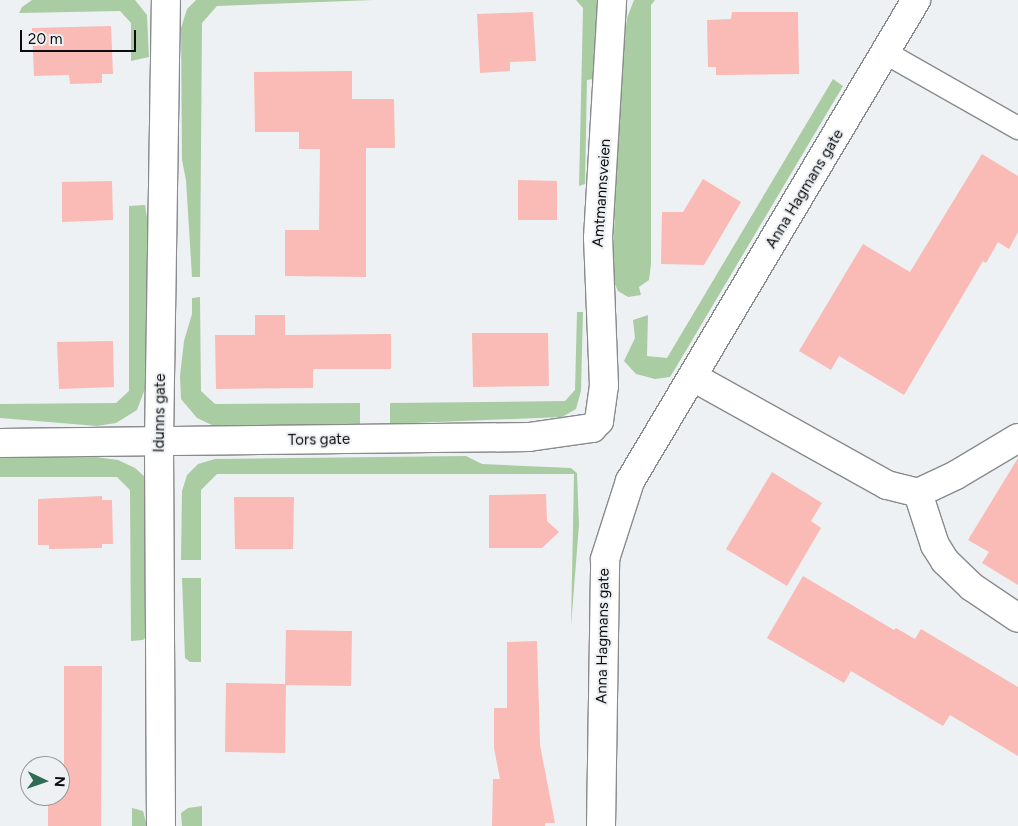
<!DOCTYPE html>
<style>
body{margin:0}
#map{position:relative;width:1018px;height:826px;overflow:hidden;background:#eef1f4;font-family:Figtree,sans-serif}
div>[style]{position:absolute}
.green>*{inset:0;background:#aacca3}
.building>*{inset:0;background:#fabab5}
.roads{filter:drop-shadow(1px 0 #888a8d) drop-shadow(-1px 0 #888a8d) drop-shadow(0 1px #888a8d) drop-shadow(0 -1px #888a8d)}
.service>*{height:22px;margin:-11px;padding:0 11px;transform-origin:11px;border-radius:11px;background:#fff}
.minor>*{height:28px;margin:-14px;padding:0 14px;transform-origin:14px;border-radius:14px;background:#fff}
.tertiary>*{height:28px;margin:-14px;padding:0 14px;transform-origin:14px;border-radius:14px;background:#fff}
span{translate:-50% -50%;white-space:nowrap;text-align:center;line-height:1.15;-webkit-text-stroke:4px #eef1f4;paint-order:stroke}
.street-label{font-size:15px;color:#0c0c0d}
.north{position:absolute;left:20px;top:756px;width:50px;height:50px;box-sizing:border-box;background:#eef1f4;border:1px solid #949598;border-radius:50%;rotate:93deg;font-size:14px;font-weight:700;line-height:20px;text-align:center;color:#0c0c0d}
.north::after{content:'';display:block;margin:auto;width:18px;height:22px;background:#326b53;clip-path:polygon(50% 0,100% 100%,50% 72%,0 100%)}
.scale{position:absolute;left:20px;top:30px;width:116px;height:22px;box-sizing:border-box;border:2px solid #0c0c0d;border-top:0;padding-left:6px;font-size:15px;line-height:18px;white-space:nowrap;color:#0c0c0d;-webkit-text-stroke:4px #eef1f4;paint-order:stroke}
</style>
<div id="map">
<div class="green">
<i style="clip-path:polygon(32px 0,135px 0,147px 15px,149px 57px,131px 61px,131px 23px,120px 11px,19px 13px,22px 7px)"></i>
<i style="clip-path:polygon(196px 0,374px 0,217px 6px,202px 23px,200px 277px,192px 277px,186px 180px,182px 160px,181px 28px,187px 9px)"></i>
<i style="clip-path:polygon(576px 0,597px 0,594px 79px,587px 80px,585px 184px,579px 186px,583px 8px)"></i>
<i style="clip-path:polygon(634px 0,655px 0,651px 5px,651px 264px,649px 280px,639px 287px,641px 295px,628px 297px,618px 291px,612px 278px,621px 70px,627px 18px)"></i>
<i style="clip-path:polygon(833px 79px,843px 86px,675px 369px,670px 377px,655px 379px,636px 374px,624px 361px,635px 338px,633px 320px,648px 315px,647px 356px,667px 358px)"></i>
<i style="clip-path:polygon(145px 205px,149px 230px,148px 381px,137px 410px,116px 423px,97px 426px,0 418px,0 404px,116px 403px,129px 391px,129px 206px)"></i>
<i style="clip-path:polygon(200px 297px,201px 391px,215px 404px,360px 403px,360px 424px,216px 427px,197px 418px,181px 399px,180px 376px,184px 341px,192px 314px,192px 298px)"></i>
<i style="clip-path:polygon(577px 312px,583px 312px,581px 391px,576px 409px,562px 417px,390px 424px,390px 403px,565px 401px,575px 390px)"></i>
<i style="clip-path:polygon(466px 456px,482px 464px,571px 468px,577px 473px,579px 525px,571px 626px,574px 474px,217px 474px,201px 490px,201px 560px,181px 560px,182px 491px,187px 475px,198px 464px,215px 459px)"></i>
<i style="clip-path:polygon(96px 457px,118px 460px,135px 468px,145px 477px,148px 635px,143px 640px,131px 641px,130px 490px,117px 477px,0 477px,0 458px)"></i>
<i style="clip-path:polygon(182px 578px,201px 578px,201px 662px,190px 662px,185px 658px)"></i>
<i style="clip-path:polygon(202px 806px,202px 826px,182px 826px,181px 813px,188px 808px)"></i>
<i style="clip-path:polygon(132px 808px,143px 811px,147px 826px,132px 826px)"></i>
</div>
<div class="building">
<i style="clip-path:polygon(533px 12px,536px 61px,510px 62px,510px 71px,480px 73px,477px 14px)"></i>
<i style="clip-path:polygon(732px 12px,798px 12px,799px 74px,716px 75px,716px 67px,708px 67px,707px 20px,731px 19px)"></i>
<i style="clip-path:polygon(111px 26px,113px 74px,102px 74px,102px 83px,70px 84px,69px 75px,34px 76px,32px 28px)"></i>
<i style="clip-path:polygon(352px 71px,352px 99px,394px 99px,395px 148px,366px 148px,366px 277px,285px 276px,285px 230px,319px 230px,320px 149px,299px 149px,299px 132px,255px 132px,254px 72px)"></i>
<i style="clip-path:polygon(982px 154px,1018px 176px,1018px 232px,1009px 249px,998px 242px,986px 263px,983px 261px,904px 395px,839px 356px,831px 370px,799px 351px,863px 244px,910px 272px)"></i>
<i style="clip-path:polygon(703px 179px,741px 202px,704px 265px,661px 264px,662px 212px,683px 212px)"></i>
<i style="clip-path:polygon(518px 180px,557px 181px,557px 220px,518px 220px)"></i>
<i style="clip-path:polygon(112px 181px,113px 220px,62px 222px,62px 182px)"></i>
<i style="clip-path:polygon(255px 315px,285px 315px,285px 335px,391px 334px,391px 369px,313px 369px,313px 388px,216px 389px,215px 335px,255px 335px)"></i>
<i style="clip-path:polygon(472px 333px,548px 333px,549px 386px,473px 387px)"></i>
<i style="clip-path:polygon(113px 341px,114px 387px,59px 389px,57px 342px)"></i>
<i style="clip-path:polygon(1018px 458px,1018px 585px,982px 563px,989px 552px,968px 540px)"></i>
<i style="clip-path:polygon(772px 472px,822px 503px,811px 521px,821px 528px,787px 586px,726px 549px)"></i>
<i style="clip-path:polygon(546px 494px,547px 521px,559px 532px,542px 548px,489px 548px,489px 495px)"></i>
<i style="clip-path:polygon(102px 496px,102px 500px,112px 500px,113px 544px,102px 544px,102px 548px,49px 549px,49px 545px,38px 545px,38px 499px)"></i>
<i style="clip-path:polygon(234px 497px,294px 497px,293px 549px,235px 549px)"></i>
<i style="clip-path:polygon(803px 576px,894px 630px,896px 628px,915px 639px,921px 629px,1018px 687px,1018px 756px,950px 715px,943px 726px,851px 671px,844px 683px,767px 638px)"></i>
<i style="clip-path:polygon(286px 630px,352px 631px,351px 686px,286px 685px,285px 753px,225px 752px,226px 683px,285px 684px)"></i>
<i style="clip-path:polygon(537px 641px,540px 745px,555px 823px,545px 823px,545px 826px,492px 826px,493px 779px,500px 779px,494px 748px,494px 708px,507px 708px,507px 642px)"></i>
<i style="clip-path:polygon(64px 666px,102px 666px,101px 826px,48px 826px,48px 796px,60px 796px,60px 776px,64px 776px)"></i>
</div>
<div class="roads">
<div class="service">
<i style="left:886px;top:53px;width:152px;rotate:29.6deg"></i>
</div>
<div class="minor">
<i style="left:693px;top:377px;width:222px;rotate:29.1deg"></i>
<i style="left:887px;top:485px;width:32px;rotate:14deg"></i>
<i style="left:918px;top:493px;width:42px;rotate:-25.3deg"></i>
<i style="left:956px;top:475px;width:72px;rotate:-30.8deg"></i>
<i style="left:0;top:443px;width:529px;rotate:-0.65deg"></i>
<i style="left:529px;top:437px;width:64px;rotate:-8.1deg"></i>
<i style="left:592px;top:428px;width:10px;rotate:-45deg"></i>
<i style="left:599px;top:421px;width:35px;rotate:-82deg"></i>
<i style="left:604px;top:386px;width:148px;rotate:-92.3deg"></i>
<i style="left:598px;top:238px;width:238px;rotate:-86.6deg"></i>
<i style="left:918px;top:493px;width:55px;rotate:71.9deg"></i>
<i style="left:935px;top:545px;width:19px;rotate:58deg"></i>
<i style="left:945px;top:561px;width:37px;rotate:44deg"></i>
<i style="left:972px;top:587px;width:55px;rotate:34deg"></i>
<i style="left:161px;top:826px;width:384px;rotate:-90.3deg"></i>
<i style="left:159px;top:442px;width:442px;rotate:-89.1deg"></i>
</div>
<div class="tertiary">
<i style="left:601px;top:826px;width:267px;rotate:-89.1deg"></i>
<i style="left:605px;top:559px;width:82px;rotate:-72.2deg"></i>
<i style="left:630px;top:481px;width:560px;rotate:-59.26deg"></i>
</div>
</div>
<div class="street-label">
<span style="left:805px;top:189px;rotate:-59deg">Anna Hagmans gate</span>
<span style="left:602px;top:193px;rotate:-86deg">Amtmannsveien</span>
<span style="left:160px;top:413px;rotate:-89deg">Idunns gate</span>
<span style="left:319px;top:440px;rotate:-1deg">Tors gate</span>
<span style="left:603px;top:636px;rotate:-89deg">Anna Hagmans gate</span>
</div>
<div class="north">N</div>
<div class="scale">20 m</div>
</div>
